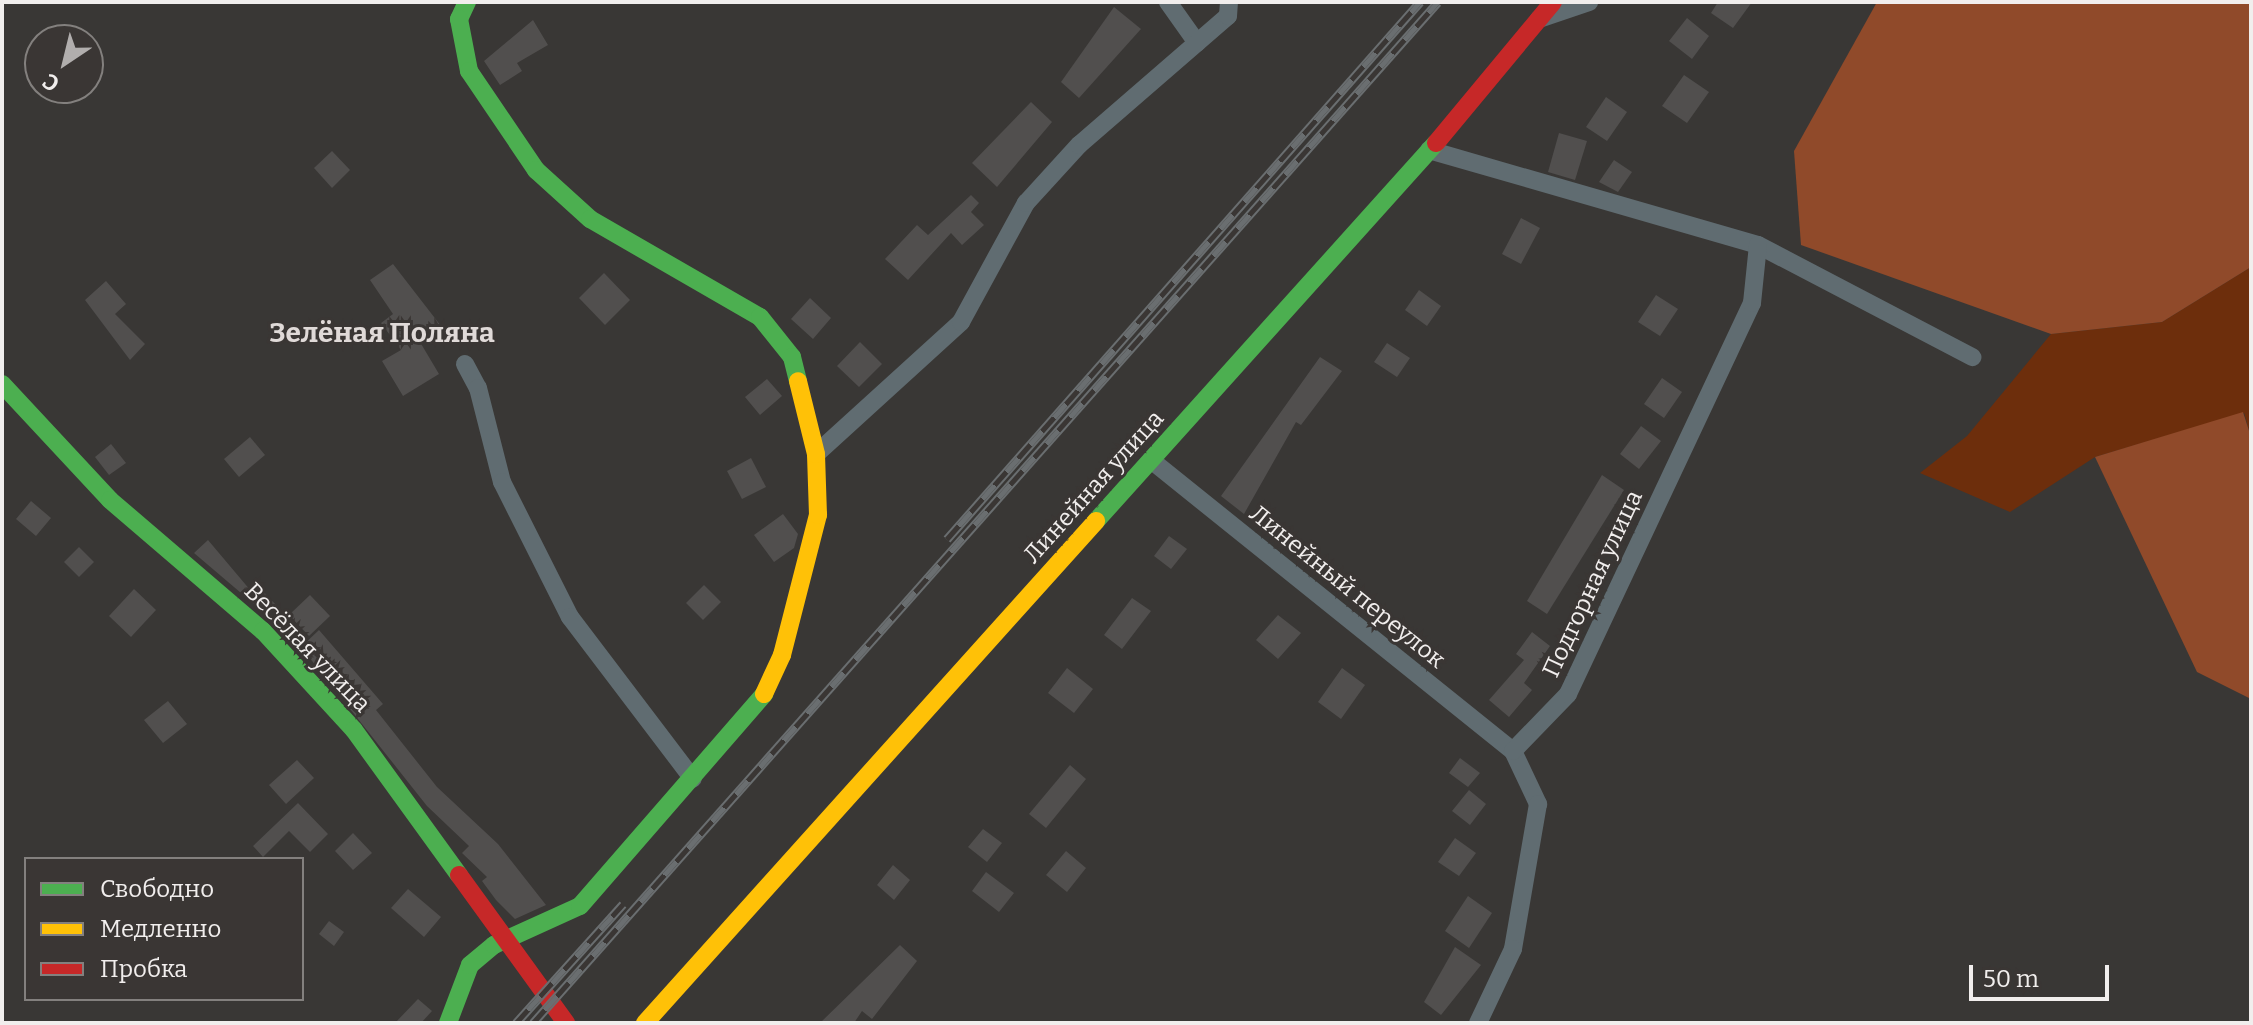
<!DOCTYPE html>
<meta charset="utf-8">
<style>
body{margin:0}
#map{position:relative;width:2253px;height:1025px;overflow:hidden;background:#393735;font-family:Bitter,serif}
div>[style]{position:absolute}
.green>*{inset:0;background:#6d2e0c}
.forest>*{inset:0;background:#904a2a}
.building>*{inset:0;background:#514f4e}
.street>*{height:18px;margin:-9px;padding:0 9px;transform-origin:9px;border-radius:9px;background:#606c71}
.fast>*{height:18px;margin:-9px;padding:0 9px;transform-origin:9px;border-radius:9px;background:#4caf50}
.slow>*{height:18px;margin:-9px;padding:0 9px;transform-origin:9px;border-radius:9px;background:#ffc107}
.jam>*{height:18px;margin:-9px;padding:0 9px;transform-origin:9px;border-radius:9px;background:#c62828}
.rail>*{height:9px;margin-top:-4.5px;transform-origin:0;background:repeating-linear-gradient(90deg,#3a3634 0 18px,#6a6e70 0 36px);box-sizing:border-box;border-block:2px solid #6a6e70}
span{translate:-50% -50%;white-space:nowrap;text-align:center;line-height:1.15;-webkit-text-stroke:6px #3a3634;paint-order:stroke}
.street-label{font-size:24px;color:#f1eeed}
.quarter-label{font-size:28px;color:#e0dad8;font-weight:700}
.frame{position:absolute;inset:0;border:4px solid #f1eeed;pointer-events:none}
.legend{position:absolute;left:24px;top:857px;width:280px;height:144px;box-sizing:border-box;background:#3a3634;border:2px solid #83807e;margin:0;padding:10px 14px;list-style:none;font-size:24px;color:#f1eeed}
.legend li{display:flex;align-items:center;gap:16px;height:40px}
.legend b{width:40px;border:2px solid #83807e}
.north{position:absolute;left:24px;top:24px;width:80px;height:80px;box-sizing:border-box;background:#3a3634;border:2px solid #83807e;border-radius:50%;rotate:215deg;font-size:22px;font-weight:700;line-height:32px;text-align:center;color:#f1eeed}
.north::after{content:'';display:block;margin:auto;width:28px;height:36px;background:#b1aead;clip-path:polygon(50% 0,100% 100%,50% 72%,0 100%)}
.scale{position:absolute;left:1969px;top:965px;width:140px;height:36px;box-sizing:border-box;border:4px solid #f1eeed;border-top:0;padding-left:10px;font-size:24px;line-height:28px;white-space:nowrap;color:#f1eeed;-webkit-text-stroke:6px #3a3634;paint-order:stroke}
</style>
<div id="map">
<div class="green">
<i style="clip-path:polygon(2251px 267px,2251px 437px,2244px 413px,2095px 457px,2010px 512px,1920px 473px,1967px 436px,2051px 334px,2162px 322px)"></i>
</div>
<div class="forest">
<i style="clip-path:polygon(1877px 2px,2251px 2px,2251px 267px,2162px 322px,2051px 334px,1801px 245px,1794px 151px)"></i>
<i style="clip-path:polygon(2243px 412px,2251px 437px,2251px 699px,2197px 672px,2095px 457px)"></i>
</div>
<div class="building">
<i style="clip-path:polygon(1718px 2px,1752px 2px,1733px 28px,1711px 13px)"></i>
<i style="clip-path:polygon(1114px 7px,1141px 29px,1079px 98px,1061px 82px)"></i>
<i style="clip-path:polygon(1687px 18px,1709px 36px,1692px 59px,1669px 41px)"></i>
<i style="clip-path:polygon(533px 20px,548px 45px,517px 63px,522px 71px,500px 85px,484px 61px)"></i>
<i style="clip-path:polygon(1684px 75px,1709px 92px,1687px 123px,1662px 106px)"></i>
<i style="clip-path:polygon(1606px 97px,1627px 112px,1607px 141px,1586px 127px)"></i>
<i style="clip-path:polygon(1031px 102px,1052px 122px,997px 187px,972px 163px)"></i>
<i style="clip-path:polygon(1559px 133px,1587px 141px,1575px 180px,1548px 172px)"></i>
<i style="clip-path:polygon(332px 151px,350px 170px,332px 188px,314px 168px)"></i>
<i style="clip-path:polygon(1614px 160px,1632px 172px,1618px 192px,1599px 182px)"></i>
<i style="clip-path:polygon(971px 195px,979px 203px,971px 212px,984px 225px,962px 245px,951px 233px,908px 280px,885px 259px,917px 225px,928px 235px)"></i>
<i style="clip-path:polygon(1521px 218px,1540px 228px,1521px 264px,1502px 254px)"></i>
<i style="clip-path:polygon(393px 264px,441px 326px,420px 342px,439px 374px,403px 396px,382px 361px,401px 350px,381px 323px,393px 314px,370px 280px)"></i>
<i style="clip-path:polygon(604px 273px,630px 300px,605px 325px,579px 298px)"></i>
<i style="clip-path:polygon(106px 281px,126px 304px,115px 314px,145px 344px,130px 360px,85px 300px)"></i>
<i style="clip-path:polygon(1419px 290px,1441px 306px,1427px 326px,1405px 310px)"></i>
<i style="clip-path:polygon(1656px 295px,1678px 309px,1660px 336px,1638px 322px)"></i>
<i style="clip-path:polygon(810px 298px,831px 318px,813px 339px,791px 319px)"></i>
<i style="clip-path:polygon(860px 342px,882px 364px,859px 387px,837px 366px)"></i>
<i style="clip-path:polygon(1387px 343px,1410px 358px,1397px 377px,1374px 362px)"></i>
<i style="clip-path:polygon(1320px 357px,1342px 371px,1301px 425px,1296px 422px,1244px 514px,1221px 496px)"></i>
<i style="clip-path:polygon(1662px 378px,1682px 392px,1664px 418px,1644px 404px)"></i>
<i style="clip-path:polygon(767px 379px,782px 396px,760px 415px,745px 397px)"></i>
<i style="clip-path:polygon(1641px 426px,1661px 441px,1639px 469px,1620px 454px)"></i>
<i style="clip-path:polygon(250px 437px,265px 455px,239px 477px,224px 459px)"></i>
<i style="clip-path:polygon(111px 444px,126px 463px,109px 475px,95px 457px)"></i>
<i style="clip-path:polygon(751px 458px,766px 487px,742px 499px,727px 471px)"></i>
<i style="clip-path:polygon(1602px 475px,1624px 490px,1547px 614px,1527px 601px)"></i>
<i style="clip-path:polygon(31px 501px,51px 518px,36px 536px,16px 519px)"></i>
<i style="clip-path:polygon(783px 514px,798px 534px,794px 548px,774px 562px,754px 535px)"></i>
<i style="clip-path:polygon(1169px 536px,1187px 549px,1171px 569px,1154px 556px)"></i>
<i style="clip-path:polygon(208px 540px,251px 591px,257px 585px,276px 605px,267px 615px,194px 553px)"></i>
<i style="clip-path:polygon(79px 547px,94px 562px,79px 577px,64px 562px)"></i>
<i style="clip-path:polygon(704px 585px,721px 602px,703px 620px,686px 603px)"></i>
<i style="clip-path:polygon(134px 589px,156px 610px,131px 637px,109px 616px)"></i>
<i style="clip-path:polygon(310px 595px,330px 616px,309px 636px,289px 615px)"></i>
<i style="clip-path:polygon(1132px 598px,1151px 611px,1122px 649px,1104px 635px)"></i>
<i style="clip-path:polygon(1278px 615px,1301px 633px,1278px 659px,1256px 640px)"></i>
<i style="clip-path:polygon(319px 630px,383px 704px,376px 710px,437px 787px,498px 844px,546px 905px,515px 919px,496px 900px,482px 881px,487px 877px,462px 853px,469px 846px,427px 806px,301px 647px)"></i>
<i style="clip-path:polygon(1532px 632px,1550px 646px,1524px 683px,1532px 690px,1509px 717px,1489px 700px,1524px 660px,1516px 654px)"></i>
<i style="clip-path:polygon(1067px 668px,1093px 689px,1074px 713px,1048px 693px)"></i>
<i style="clip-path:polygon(1342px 668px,1365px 685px,1341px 719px,1318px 702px)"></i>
<i style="clip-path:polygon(168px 701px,187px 724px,163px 743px,144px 720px)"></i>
<i style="clip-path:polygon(1460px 758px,1480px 773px,1468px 787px,1449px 773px)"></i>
<i style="clip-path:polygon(297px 760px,314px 778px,286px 804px,269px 785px)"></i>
<i style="clip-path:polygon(1070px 765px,1086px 779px,1046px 828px,1029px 814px)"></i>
<i style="clip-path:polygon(1469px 790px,1486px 804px,1470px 825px,1452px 811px)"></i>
<i style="clip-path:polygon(298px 803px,328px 834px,310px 852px,289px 831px,263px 857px,253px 846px)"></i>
<i style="clip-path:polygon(983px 829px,1002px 843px,987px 862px,968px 847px)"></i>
<i style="clip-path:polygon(353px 833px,372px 853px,353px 870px,335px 851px)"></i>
<i style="clip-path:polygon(1455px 838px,1476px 853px,1459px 876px,1438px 862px)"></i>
<i style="clip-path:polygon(1066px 851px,1086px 868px,1067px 892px,1046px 875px)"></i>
<i style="clip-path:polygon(893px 865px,910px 880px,894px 900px,877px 885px)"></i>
<i style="clip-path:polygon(986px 872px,1014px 893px,999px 912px,972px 891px)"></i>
<i style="clip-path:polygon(408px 889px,441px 917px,424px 937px,391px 908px)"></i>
<i style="clip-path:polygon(1468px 896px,1492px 913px,1469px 948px,1445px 931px)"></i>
<i style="clip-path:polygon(329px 921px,344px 932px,334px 946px,319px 934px)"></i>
<i style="clip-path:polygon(900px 945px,917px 961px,872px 1019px,862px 1011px,854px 1023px,820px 1023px)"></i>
<i style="clip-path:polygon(1455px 947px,1481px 965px,1441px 1015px,1424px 1002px)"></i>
<i style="clip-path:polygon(418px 999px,432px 1011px,421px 1023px,395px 1023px)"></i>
</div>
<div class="street">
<i style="left:1168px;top:2px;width:50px;rotate:54.7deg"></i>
<i style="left:1539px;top:19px;width:53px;rotate:-18.8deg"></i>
<i style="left:1429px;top:150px;width:342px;rotate:16.1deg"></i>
<i style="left:1758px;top:245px;width:242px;rotate:27.6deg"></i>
<i style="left:465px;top:364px;width:27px;rotate:62deg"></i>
<i style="left:478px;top:388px;width:97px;rotate:75.7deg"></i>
<i style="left:502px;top:482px;width:151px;rotate:63.3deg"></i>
<i style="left:570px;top:617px;width:203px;rotate:52.8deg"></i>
<i style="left:816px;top:454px;width:196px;rotate:-42.3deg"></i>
<i style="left:961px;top:322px;width:136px;rotate:-61.4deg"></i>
<i style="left:1026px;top:203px;width:79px;rotate:-47.6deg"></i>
<i style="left:1079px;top:145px;width:197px;rotate:-40.9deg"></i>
<i style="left:1228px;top:16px;width:14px;rotate:-86deg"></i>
<i style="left:1151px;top:460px;width:464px;rotate:38.8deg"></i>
<i style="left:1513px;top:751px;width:59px;rotate:64.7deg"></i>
<i style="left:1538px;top:804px;width:147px;rotate:99.8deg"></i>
<i style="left:1513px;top:949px;width:82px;rotate:115.3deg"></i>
<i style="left:1513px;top:751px;width:79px;rotate:-46deg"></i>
<i style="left:1568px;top:694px;width:432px;rotate:-64.8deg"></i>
<i style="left:1752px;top:303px;width:58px;rotate:-84.1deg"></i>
</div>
<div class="fast">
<i style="left:467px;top:2px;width:19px;rotate:115deg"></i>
<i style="left:459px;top:19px;width:53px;rotate:79.1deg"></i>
<i style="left:469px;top:71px;width:120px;rotate:55.9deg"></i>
<i style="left:536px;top:170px;width:73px;rotate:42.2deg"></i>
<i style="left:590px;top:219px;width:196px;rotate:30deg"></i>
<i style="left:760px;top:317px;width:51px;rotate:51.3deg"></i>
<i style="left:792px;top:357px;width:25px;rotate:76deg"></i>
<i style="left:2px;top:384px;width:158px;rotate:47deg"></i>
<i style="left:110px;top:500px;width:201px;rotate:40.6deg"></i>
<i style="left:263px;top:631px;width:134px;rotate:47.4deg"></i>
<i style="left:354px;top:730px;width:179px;rotate:54.1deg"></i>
<i style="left:1096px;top:521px;width:508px;rotate:-48.03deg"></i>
<i style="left:448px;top:1023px;width:62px;rotate:-69.2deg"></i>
<i style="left:470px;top:965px;width:31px;rotate:-40deg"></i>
<i style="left:494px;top:945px;width:94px;rotate:-24.4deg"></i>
<i style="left:580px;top:906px;width:281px;rotate:-49deg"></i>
</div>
<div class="slow">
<i style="left:764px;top:694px;width:43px;rotate:-65.2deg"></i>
<i style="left:782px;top:655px;width:145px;rotate:-75.6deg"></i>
<i style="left:818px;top:515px;width:61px;rotate:-91.9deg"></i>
<i style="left:816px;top:454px;width:75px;rotate:-103.9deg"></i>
<i style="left:645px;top:1023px;width:675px;rotate:-48.06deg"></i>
</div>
<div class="jam">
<i style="left:1436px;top:143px;width:183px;rotate:-50.3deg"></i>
<i style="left:459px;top:875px;width:183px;rotate:54.1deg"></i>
</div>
<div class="rail">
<i style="left:947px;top:539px;width:716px;rotate:-48.63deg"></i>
<i style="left:516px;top:1023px;width:160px;rotate:-48deg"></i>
<i style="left:533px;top:1023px;width:1364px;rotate:-48.45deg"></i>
</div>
<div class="street-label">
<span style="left:1094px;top:487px;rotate:-48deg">Линейная улица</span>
<span style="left:1593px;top:584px;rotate:-65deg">Подгорная улица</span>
<span style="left:1347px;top:587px;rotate:39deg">Линейный переулок</span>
<span style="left:307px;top:648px;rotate:46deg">Весёлая улица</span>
</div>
<div class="quarter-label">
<span style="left:382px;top:333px">Зелёная Поляна</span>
</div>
<div class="frame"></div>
<ul class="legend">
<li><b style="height:10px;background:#4caf50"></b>Свободно</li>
<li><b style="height:10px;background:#ffc107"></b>Медленно</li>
<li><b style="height:10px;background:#c62828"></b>Пробка</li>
</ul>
<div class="north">С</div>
<div class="scale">50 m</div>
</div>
